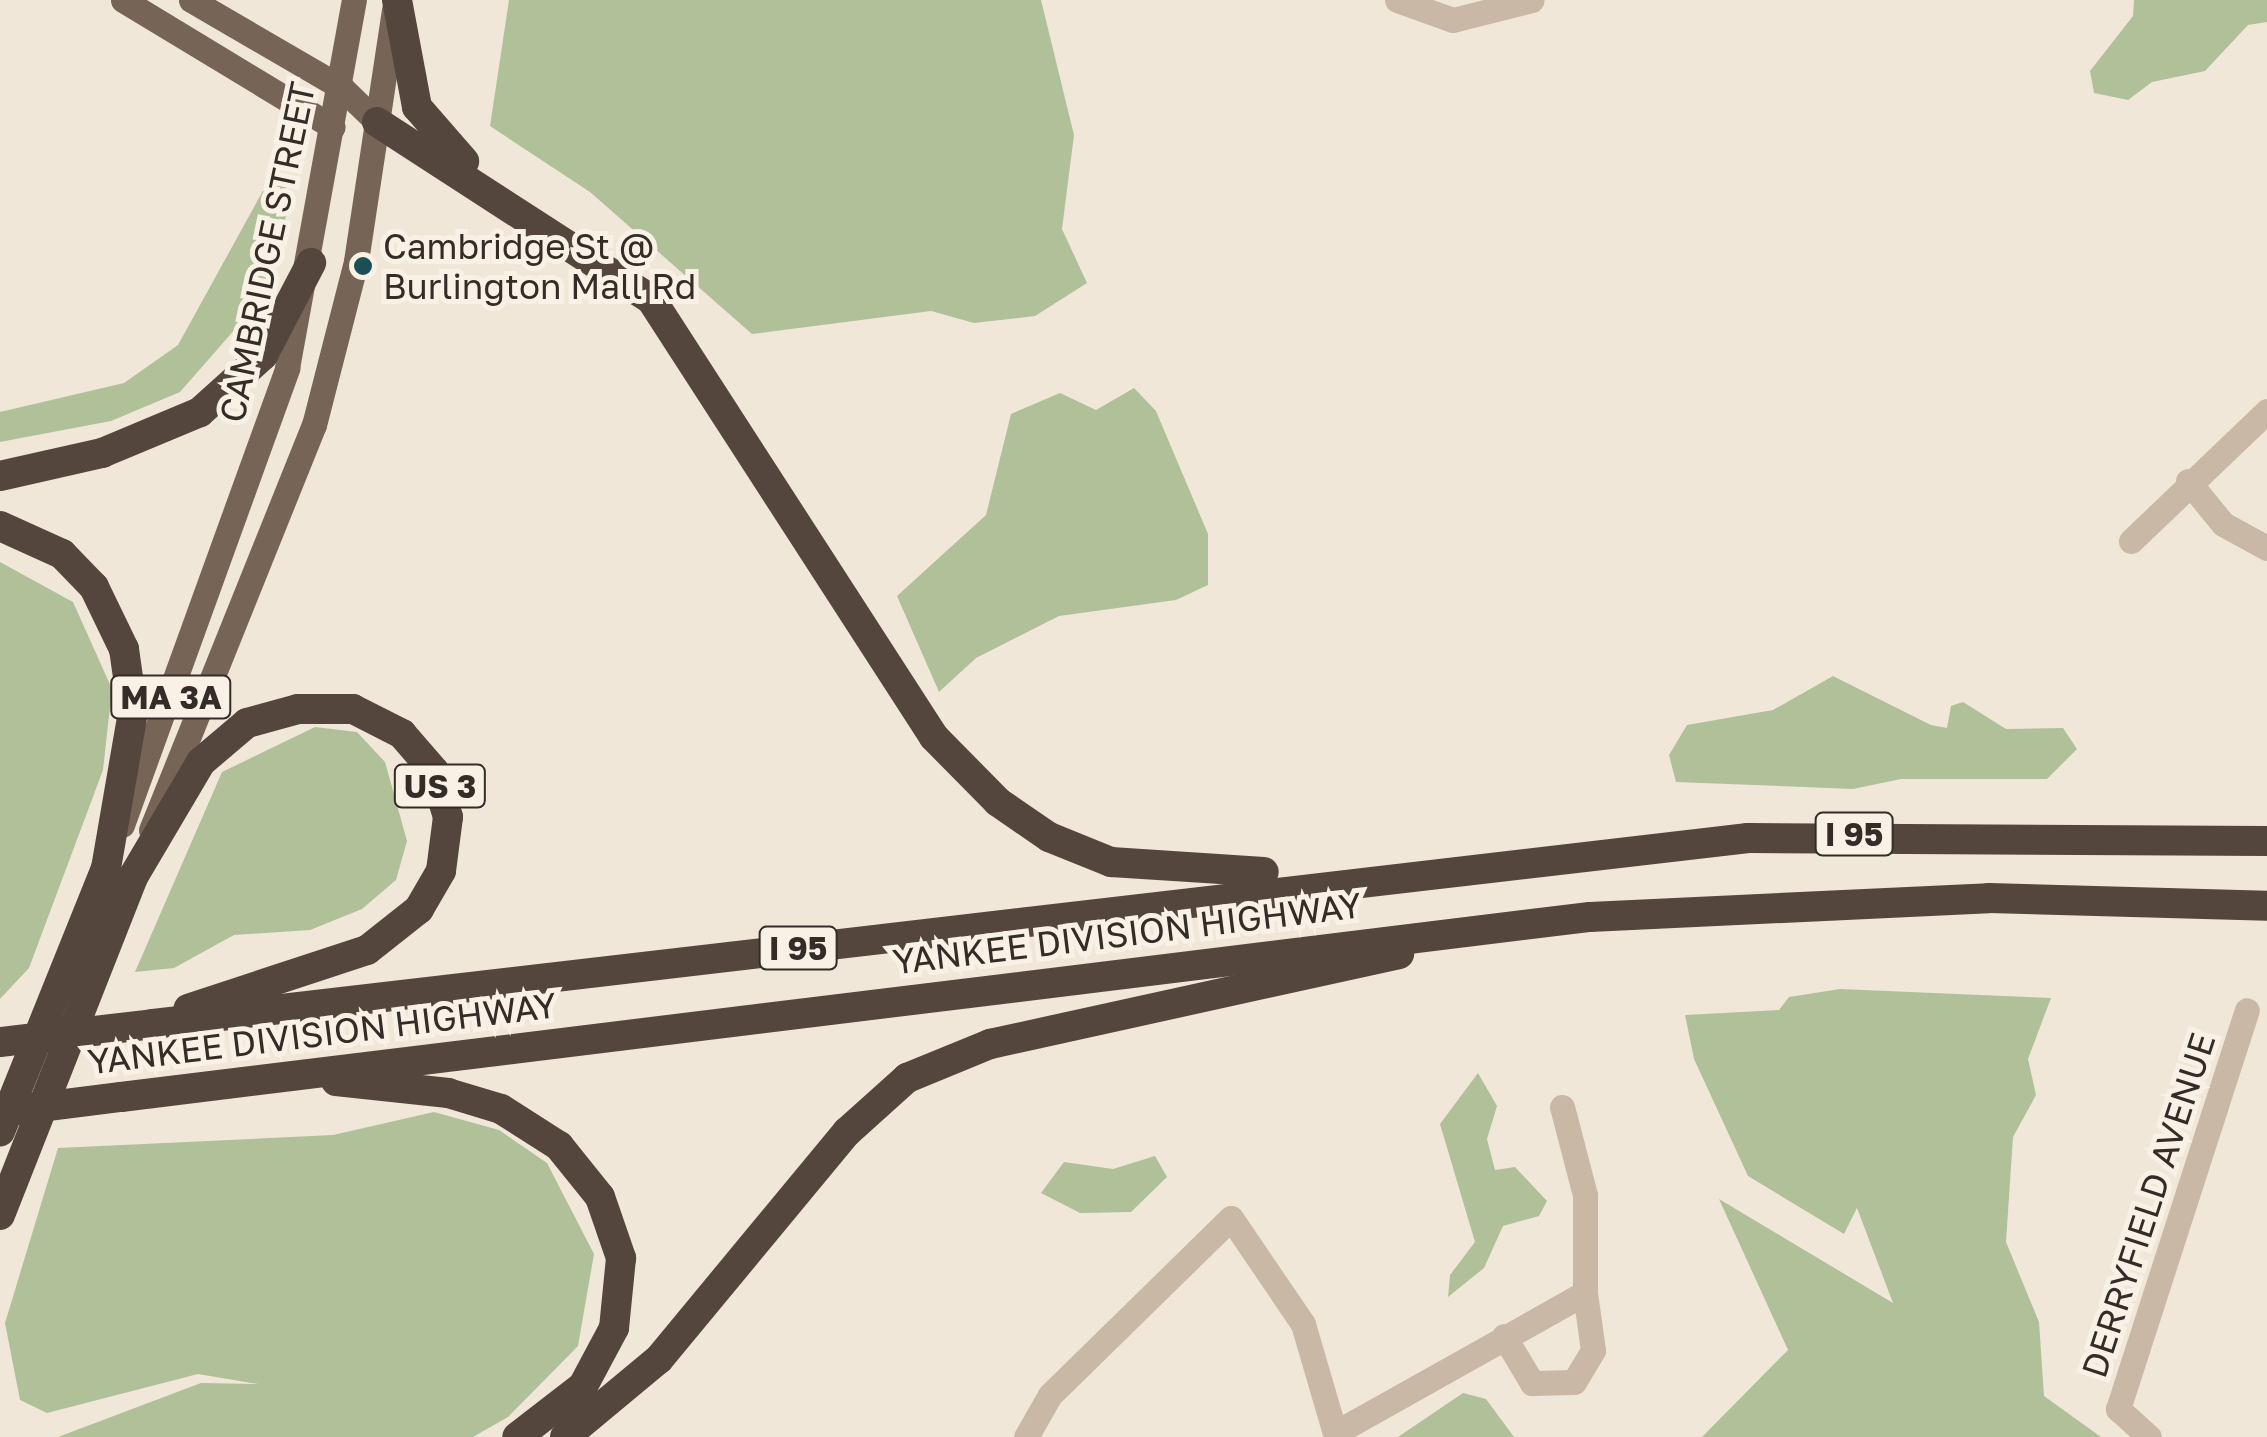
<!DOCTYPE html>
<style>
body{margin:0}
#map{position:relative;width:2267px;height:1437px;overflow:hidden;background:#f1e7d9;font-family:"Golos Text",sans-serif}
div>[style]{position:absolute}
.green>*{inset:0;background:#b0c099}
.minor>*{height:25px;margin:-12.5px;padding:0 12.5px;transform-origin:12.5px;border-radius:12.5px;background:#c9b8a5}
.major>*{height:25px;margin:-12.5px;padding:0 12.5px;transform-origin:12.5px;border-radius:12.5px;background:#766457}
.highway>*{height:30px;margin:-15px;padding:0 15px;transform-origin:15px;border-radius:15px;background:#55463d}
.highway-bridge>*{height:30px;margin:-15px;padding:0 15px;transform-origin:15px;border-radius:15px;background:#55463d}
.dots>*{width:28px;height:28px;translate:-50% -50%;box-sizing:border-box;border:5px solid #f9f1e5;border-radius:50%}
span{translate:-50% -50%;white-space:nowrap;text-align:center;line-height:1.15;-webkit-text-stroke:10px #f9f1e5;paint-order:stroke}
.shield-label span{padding:2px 8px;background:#f9f1e5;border:2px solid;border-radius:8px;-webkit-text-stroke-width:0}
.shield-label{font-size:32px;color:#342c26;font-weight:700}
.poi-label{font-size:35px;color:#342c26}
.left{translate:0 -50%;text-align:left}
.street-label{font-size:35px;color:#342c26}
</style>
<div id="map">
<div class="green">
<i style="clip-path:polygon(509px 0,1041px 0,1074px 135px,1062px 229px,1087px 283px,1035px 316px,974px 323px,931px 311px,752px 334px,590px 192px,490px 126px)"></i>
<i style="clip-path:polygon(2134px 0,2267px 0,2267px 22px,2248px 25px,2205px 71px,2152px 82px,2128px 100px,2094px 93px,2090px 71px,2133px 16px)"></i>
<i style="clip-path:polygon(282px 175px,290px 201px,265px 295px,180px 392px,111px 421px,0 442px,0 412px,124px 383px,178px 345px,270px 178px)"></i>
<i style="clip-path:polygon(1134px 388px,1156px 411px,1208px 534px,1208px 585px,1176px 600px,1059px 616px,976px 658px,939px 692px,897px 596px,986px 515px,1011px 414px,1060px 393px,1096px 410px)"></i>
<i style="clip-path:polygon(0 562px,73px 602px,112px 689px,103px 770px,29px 968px,0 999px)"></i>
<i style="clip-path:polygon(1833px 676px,1931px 725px,1947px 728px,1951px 706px,1963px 702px,2006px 729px,2063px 728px,2077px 749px,2047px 779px,1901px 779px,1853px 789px,1676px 782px,1669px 755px,1687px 725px,1773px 710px)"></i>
<i style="clip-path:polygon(315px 727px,357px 732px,385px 762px,407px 841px,396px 880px,362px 909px,310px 930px,234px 935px,174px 968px,135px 972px,222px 772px)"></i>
<i style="clip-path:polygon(1840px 989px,2051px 998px,2028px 1059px,2036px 1095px,2013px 1137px,2006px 1242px,2039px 1322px,2044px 1396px,2101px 1437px,1702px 1437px,1788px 1350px,1719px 1199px,1893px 1303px,1857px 1208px,1844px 1234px,1748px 1176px,1694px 1059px,1685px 1015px,1779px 1010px,1789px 997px)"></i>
<i style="clip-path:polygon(1478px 1073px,1497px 1106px,1487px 1139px,1495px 1170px,1515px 1167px,1547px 1201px,1539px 1216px,1503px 1226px,1484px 1268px,1448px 1297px,1450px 1275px,1475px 1242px,1440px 1124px)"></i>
<i style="clip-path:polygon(434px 1112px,499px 1130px,547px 1163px,594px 1254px,578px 1346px,508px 1417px,473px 1437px,58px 1437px,201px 1383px,258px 1384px,198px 1374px,47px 1413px,20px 1400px,5px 1323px,58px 1148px,333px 1135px)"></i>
<i style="clip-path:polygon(1155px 1156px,1167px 1177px,1131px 1212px,1080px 1213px,1041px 1193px,1064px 1162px,1113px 1169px)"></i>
<i style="clip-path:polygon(1463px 1393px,1486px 1399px,1514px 1437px,1398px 1437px)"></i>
</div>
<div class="minor">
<i style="left:1397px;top:0;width:59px;rotate:19.7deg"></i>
<i style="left:1453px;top:20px;width:81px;rotate:-14.2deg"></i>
<i style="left:2188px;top:481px;width:55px;rotate:50.9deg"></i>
<i style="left:2223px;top:524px;width:50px;rotate:28.6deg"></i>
<i style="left:2131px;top:541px;width:188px;rotate:-43.7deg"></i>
<i style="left:1504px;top:1336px;width:55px;rotate:59.2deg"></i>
<i style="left:1532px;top:1383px;width:42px;rotate:-1.4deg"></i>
<i style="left:1574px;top:1382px;width:37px;rotate:-59deg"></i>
<i style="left:1593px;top:1350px;width:58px;rotate:-98deg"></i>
<i style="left:1337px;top:1432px;width:284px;rotate:-29.3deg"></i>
<i style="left:1585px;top:1293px;width:98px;rotate:-90deg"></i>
<i style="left:1585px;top:1195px;width:91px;rotate:-104.6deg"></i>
<i style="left:1026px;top:1437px;width:48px;rotate:-60.3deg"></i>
<i style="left:1050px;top:1395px;width:253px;rotate:-44.4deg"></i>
<i style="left:1231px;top:1218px;width:128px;rotate:55.8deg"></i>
<i style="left:1303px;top:1324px;width:118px;rotate:73.7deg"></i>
<i style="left:2149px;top:1437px;width:42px;rotate:-137.9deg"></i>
<i style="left:2118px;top:1409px;width:419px;rotate:-72.1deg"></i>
</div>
<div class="major">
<i style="left:123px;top:0;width:245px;rotate:31.2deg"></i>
<i style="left:191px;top:0;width:175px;rotate:30.2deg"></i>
<i style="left:342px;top:88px;width:49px;rotate:44.2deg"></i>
<i style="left:122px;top:825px;width:486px;rotate:-70.1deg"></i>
<i style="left:287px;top:368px;width:374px;rotate:-79.7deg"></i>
<i style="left:151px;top:830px;width:437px;rotate:-68.1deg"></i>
<i style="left:314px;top:425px;width:169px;rotate:-75.6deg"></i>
<i style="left:356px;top:261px;width:254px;rotate:-81.4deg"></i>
</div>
<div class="highway">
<i style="left:397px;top:0;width:109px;rotate:79.4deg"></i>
<i style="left:417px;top:107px;width:72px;rotate:49deg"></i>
<i style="left:377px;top:122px;width:326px;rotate:32.9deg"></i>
<i style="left:651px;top:299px;width:521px;rotate:57.13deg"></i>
<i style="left:934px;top:737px;width:91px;rotate:45.4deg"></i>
<i style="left:998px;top:802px;width:62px;rotate:34.5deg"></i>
<i style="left:1049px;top:837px;width:67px;rotate:22deg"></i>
<i style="left:1111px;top:862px;width:153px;rotate:3.7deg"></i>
<i style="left:0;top:476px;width:105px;rotate:-12.7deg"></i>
<i style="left:102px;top:453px;width:106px;rotate:-22.7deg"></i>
<i style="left:200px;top:412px;width:85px;rotate:-42.1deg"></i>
<i style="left:263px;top:355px;width:104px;rotate:-62.4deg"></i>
<i style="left:0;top:526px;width:68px;rotate:24.3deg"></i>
<i style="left:62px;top:554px;width:46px;rotate:45.9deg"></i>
<i style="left:94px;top:587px;width:69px;rotate:64.2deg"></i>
<i style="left:124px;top:649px;width:64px;rotate:81.9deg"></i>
<i style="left:133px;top:712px;width:158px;rotate:99.8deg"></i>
<i style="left:106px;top:868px;width:284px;rotate:111.9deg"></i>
<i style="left:153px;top:1024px;width:1606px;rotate:-6.65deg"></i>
<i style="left:1748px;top:838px;width:519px;rotate:0.33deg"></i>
<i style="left:336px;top:1081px;width:113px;rotate:6.1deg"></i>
<i style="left:448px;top:1093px;width:55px;rotate:16.8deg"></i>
<i style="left:501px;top:1109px;width:69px;rotate:32.5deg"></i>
<i style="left:559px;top:1146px;width:65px;rotate:51.2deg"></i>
<i style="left:600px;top:1197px;width:65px;rotate:71deg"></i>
<i style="left:621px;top:1258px;width:70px;rotate:95.7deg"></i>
<i style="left:614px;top:1328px;width:66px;rotate:118.1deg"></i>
<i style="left:583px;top:1386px;width:83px;rotate:142.3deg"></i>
<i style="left:121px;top:1097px;width:1480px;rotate:-6.99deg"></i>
<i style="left:1590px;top:917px;width:399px;rotate:-2.7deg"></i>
<i style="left:1989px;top:898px;width:278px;rotate:1.6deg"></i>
<i style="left:0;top:1215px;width:363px;rotate:-68.5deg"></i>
<i style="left:133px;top:877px;width:134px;rotate:-59.4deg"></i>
<i style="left:201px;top:762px;width:60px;rotate:-40.3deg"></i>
<i style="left:247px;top:723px;width:53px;rotate:-15.4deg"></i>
<i style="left:298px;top:709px;width:55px"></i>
<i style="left:353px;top:709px;width:55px;rotate:27deg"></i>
<i style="left:402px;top:734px;width:49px;rotate:49.1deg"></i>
<i style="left:434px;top:771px;width:48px;rotate:73.1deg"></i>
<i style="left:448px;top:817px;width:54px;rotate:97.4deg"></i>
<i style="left:441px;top:871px;width:44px;rotate:120.1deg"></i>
<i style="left:419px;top:909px;width:66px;rotate:141.7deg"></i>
<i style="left:367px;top:950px;width:188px;rotate:161.8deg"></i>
<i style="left:565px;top:1437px;width:122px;rotate:-39.7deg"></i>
<i style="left:659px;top:1359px;width:295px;rotate:-50.4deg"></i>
<i style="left:847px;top:1132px;width:81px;rotate:-42deg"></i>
<i style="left:907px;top:1078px;width:90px;rotate:-22.3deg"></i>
<i style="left:990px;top:1044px;width:419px;rotate:-12.4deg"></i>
</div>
<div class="highway-bridge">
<i style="left:0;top:1042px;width:154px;rotate:-6.7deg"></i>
<i style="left:0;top:1112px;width:122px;rotate:-7.1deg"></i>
</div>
<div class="dots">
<i style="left:363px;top:266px;background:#1c4e55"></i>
</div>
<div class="shield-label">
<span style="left:171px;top:697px">MA 3A</span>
<span style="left:440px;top:786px">US 3</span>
<span style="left:1854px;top:834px">I 95</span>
<span style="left:798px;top:948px">I 95</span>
</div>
<div class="poi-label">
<span class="left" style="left:383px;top:266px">Cambridge St @<br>Burlington Mall Rd</span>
</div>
<div class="street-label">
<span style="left:267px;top:252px;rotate:-78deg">CAMBRIDGE STREET</span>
<span style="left:1127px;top:933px;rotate:-7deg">YANKEE DIVISION HIGHWAY</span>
<span style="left:322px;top:1033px;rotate:-7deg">YANKEE DIVISION HIGHWAY</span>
<span style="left:2148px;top:1205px;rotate:-72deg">DERRYFIELD AVENUE</span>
</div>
</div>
